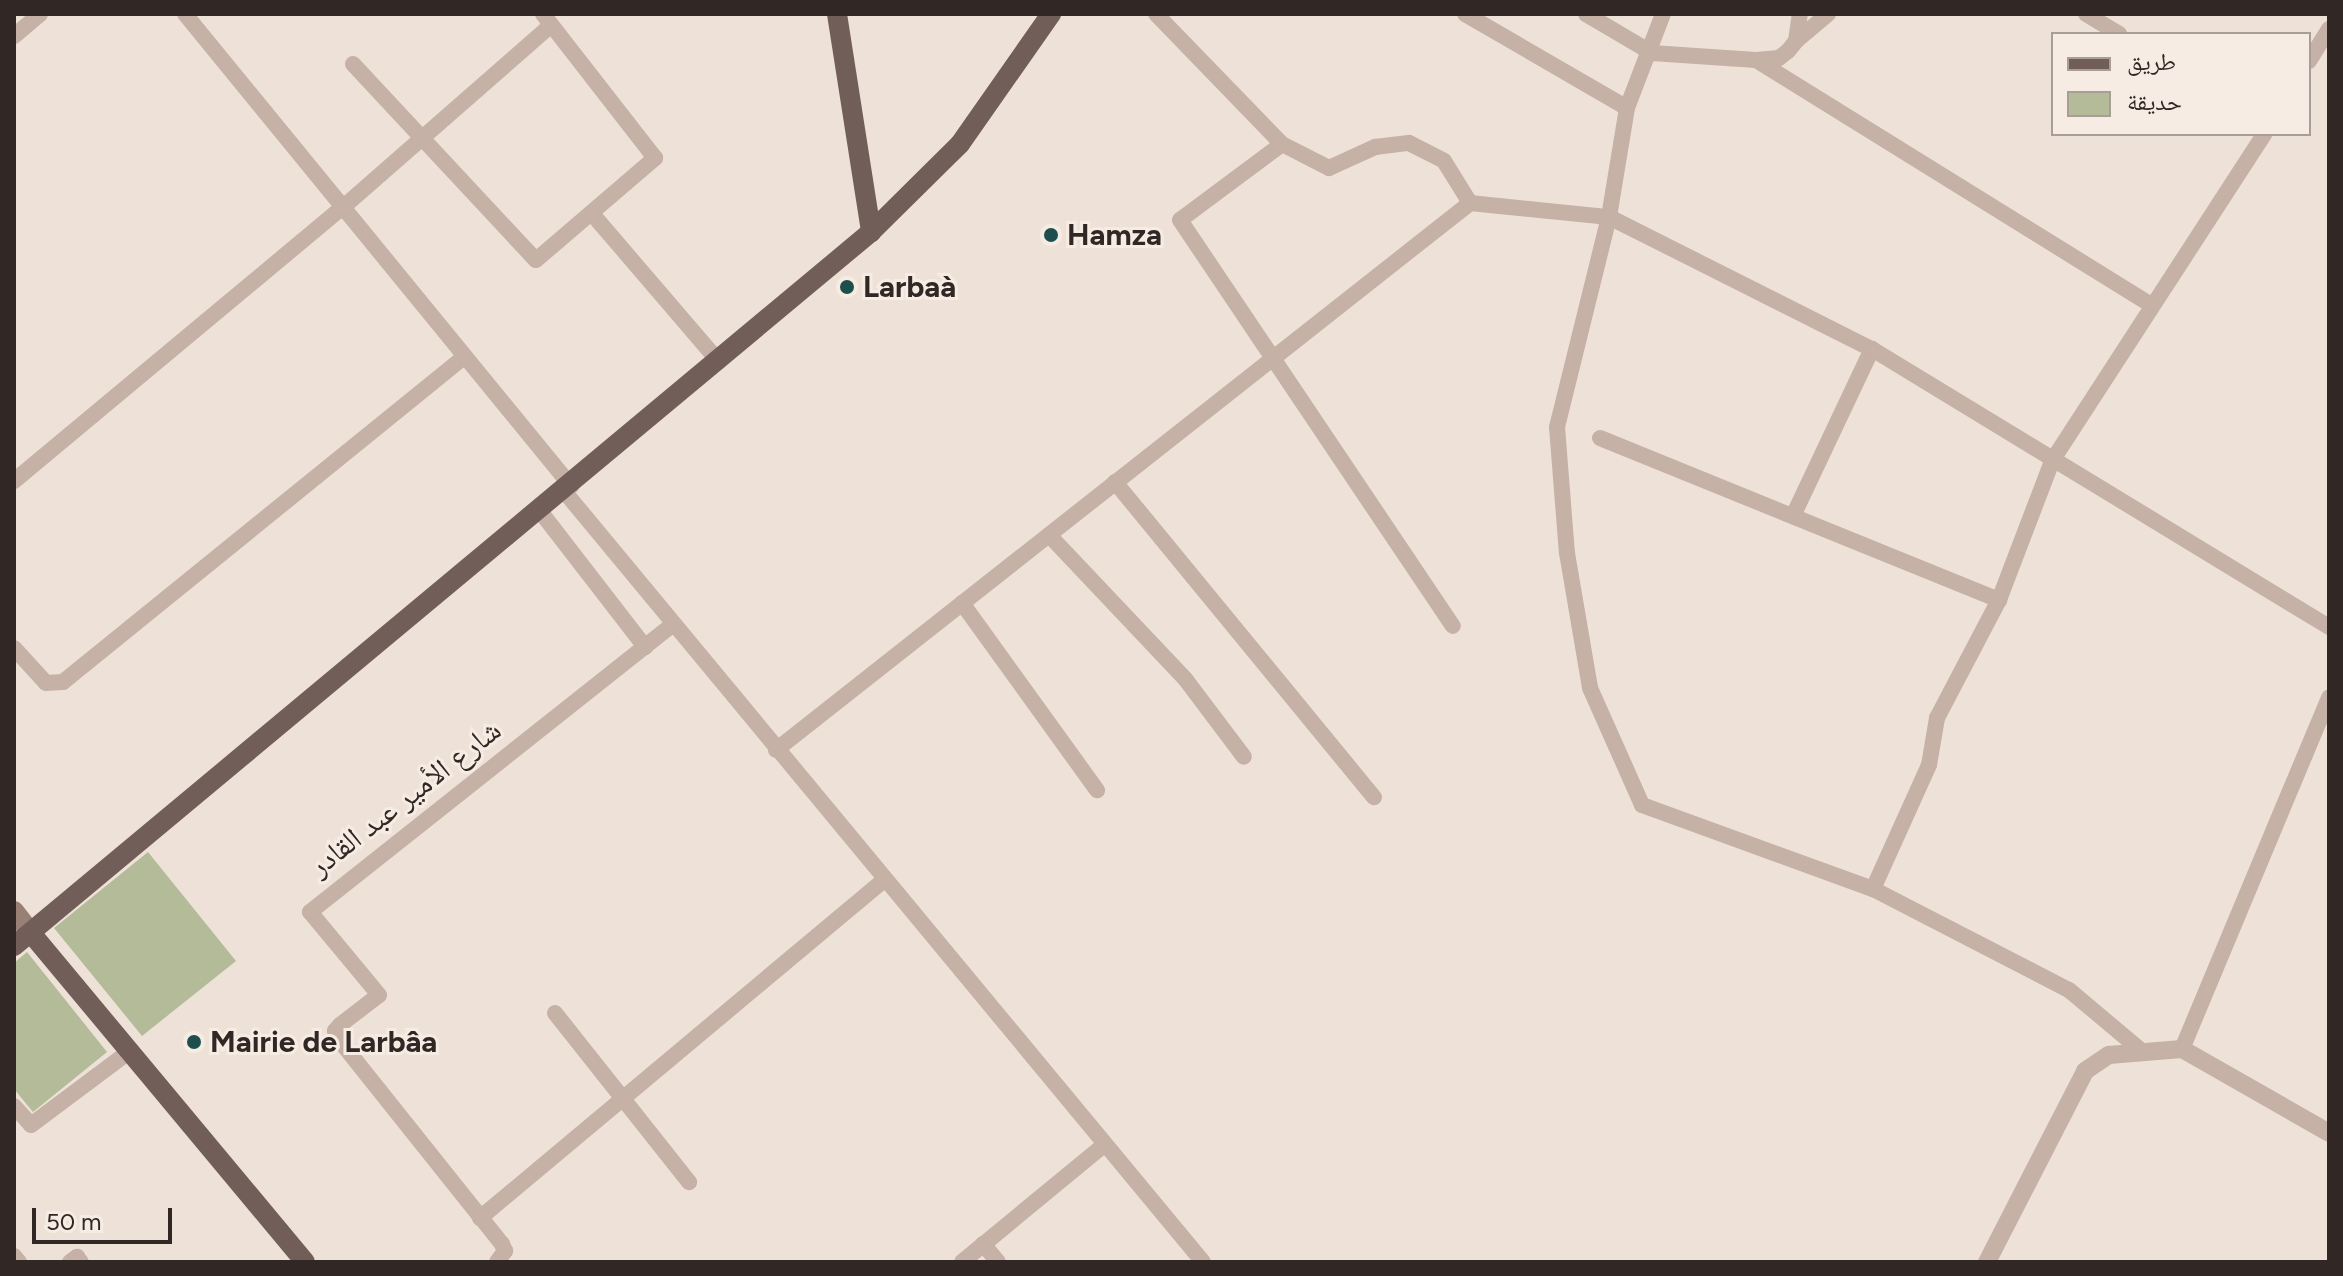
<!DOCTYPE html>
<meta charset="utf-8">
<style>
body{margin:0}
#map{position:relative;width:2343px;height:1276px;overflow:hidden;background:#eee2d8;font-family:Figtree,"Noto Naskh Arabic",sans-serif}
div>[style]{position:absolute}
.green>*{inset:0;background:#b3bb99}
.minor>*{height:16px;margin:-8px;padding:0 8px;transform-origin:8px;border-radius:8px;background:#c5b1a5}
.tertiary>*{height:18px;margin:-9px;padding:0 9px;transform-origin:9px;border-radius:9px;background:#c5b1a5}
.secondary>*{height:20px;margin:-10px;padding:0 10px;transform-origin:10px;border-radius:10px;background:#988077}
.primary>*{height:20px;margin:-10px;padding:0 10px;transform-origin:10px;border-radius:10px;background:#725e58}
.dots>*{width:22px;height:22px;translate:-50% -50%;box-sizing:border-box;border:4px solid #f7ece3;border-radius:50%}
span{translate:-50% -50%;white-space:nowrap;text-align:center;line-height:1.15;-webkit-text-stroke:6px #f7ece3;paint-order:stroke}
.poi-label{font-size:30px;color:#312826;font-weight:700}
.left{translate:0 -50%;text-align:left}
.street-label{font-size:30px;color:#312826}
.frame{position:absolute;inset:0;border:16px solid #312826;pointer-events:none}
.legend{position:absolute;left:2051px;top:32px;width:260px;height:104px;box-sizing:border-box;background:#f7ece3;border:2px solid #a89e97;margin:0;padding:10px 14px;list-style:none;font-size:24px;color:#312826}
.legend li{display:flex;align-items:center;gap:16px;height:40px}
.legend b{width:40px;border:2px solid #a89e97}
.scale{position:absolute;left:32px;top:1208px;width:140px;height:36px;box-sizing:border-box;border:4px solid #312826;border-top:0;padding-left:10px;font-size:24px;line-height:28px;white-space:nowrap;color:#312826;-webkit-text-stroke:6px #f7ece3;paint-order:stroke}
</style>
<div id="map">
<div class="green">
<i style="clip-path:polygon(148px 852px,236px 961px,142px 1036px,54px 928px)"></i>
<i style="clip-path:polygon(27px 952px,107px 1052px,33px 1112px,14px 1089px,14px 963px)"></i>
</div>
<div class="minor">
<i style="left:185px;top:14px;width:610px;rotate:50.72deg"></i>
<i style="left:1156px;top:14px;width:181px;rotate:45.9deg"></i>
<i style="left:1282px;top:144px;width:53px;rotate:27.1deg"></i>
<i style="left:1329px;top:168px;width:51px;rotate:-24.5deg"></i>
<i style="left:1375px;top:147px;width:34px;rotate:-7deg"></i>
<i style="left:1409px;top:143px;width:39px;rotate:27deg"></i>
<i style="left:1444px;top:161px;width:49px;rotate:58.2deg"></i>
<i style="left:1465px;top:14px;width:187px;rotate:30.1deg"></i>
<i style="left:1586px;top:14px;width:77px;rotate:30.6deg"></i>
<i style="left:1652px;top:53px;width:104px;rotate:3.9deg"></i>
<i style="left:1756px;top:60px;width:23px;rotate:-5deg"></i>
<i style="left:1779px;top:58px;width:11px;rotate:-38deg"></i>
<i style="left:1788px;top:51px;width:13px;rotate:-51deg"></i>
<i style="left:1796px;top:41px;width:27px;rotate:-82deg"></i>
<i style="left:1663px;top:14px;width:101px;rotate:111deg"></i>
<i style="left:1627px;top:108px;width:110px;rotate:99.4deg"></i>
<i style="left:1609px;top:217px;width:216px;rotate:103.9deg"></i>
<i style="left:1557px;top:427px;width:126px;rotate:85.5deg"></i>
<i style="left:1567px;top:553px;width:137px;rotate:80.3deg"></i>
<i style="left:1590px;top:688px;width:128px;rotate:66deg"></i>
<i style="left:1642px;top:805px;width:246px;rotate:20deg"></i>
<i style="left:1873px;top:889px;width:220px;rotate:27.3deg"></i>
<i style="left:2069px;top:990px;width:97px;rotate:40deg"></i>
<i style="left:2086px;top:14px;width:39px;rotate:31deg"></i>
<i style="left:14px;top:36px;width:34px;rotate:-40deg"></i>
<i style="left:1796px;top:41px;width:42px;rotate:-40.2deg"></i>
<i style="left:1756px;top:60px;width:465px;rotate:31.8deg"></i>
<i style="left:2309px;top:61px;width:38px;rotate:-58deg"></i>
<i style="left:353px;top:64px;width:268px;rotate:47deg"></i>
<i style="left:536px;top:260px;width:157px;rotate:-40.6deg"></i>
<i style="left:655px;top:158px;width:182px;rotate:-127.9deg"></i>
<i style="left:1282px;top:144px;width:127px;rotate:143.3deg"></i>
<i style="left:1180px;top:220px;width:489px;rotate:56.1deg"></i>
<i style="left:594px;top:216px;width:192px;rotate:49.4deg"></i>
<i style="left:1600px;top:438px;width:431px;rotate:22.1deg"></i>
<i style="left:14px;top:481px;width:425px;rotate:-39.8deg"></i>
<i style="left:341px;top:209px;width:279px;rotate:-41.2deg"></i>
<i style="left:1115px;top:482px;width:408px;rotate:50.6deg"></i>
<i style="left:564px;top:491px;width:1001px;rotate:50.35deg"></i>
<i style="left:540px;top:511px;width:172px;rotate:52.3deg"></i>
<i style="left:1793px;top:516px;width:185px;rotate:-64.7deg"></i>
<i style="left:1049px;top:535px;width:199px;rotate:46.6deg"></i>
<i style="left:1186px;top:680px;width:96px;rotate:53deg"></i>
<i style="left:962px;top:603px;width:231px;rotate:54.2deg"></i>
<i style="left:14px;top:648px;width:47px;rotate:47.6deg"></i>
<i style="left:46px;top:683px;width:17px;rotate:-3deg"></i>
<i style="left:63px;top:682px;width:516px;rotate:-39.02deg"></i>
<i style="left:776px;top:750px;width:884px;rotate:-38.24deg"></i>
<i style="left:1470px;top:203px;width:140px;rotate:5.8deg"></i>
<i style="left:1609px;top:217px;width:294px;rotate:26.7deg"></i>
<i style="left:1872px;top:349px;width:535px;rotate:31.31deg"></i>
<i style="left:1873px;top:889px;width:136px;rotate:-65.7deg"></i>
<i style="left:1929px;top:765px;width:48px;rotate:-80.3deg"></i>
<i style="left:1937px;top:718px;width:133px;rotate:-62.3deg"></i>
<i style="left:1999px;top:600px;width:149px;rotate:-69.1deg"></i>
<i style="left:2052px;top:461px;width:390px;rotate:-57deg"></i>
<i style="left:555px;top:1013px;width:216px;rotate:51.6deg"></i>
<i style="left:2182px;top:1049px;width:381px;rotate:-67.3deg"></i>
<i style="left:14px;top:1106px;width:25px;rotate:48deg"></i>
<i style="left:31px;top:1125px;width:124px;rotate:-36.8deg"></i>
<i style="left:480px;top:1218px;width:527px;rotate:-39.92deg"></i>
<i style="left:983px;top:1244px;width:23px;rotate:50deg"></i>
<i style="left:14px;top:1256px;width:8px;rotate:50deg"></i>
<i style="left:70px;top:1262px;width:9px;rotate:-36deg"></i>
<i style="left:77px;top:1257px;width:6px;rotate:51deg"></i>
<i style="left:497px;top:1262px;width:14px;rotate:-54deg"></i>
<i style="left:505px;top:1251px;width:8px;rotate:-113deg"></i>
<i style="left:502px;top:1244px;width:261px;rotate:-128.6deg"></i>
<i style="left:339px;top:1040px;width:10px;rotate:-114deg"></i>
<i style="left:335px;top:1031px;width:8px;rotate:-50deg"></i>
<i style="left:340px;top:1025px;width:49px;rotate:-37.6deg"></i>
<i style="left:379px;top:995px;width:108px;rotate:-129.7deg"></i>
<i style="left:310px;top:912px;width:462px;rotate:-38.4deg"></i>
<i style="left:962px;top:1262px;width:185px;rotate:-39.5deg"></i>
</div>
<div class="tertiary">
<i style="left:1987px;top:1262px;width:215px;rotate:-62.8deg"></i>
<i style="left:2085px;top:1071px;width:29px;rotate:-34deg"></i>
<i style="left:2109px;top:1055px;width:73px;rotate:-4.7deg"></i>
<i style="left:2182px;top:1049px;width:169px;rotate:29.7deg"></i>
</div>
<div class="secondary">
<i style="left:14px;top:911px;width:28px;rotate:52deg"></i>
</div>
<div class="primary">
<i style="left:837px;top:14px;width:221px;rotate:81.1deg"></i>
<i style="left:31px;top:933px;width:428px;rotate:50.2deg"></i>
<i style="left:14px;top:946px;width:1115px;rotate:-39.8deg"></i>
<i style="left:871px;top:232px;width:125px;rotate:-44.7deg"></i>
<i style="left:960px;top:144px;width:159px;rotate:-55deg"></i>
</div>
<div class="dots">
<i style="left:1051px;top:235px;background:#1f4f4d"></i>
<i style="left:847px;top:287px;background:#1f4f4d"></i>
<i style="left:194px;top:1042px;background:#1f4f4d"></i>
</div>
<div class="poi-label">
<span class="left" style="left:1067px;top:235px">Hamza</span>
<span class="left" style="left:863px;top:287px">Larbaà</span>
<span class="left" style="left:210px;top:1042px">Mairie de Larbâa</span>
</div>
<div class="street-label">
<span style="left:405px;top:798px;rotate:-38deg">شارع الأمير عبد القادر</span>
</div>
<div class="frame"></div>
<ul class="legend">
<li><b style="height:10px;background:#725e58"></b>طريق</li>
<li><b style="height:22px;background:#b3bb99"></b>حديقة</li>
</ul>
<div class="scale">50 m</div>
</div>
